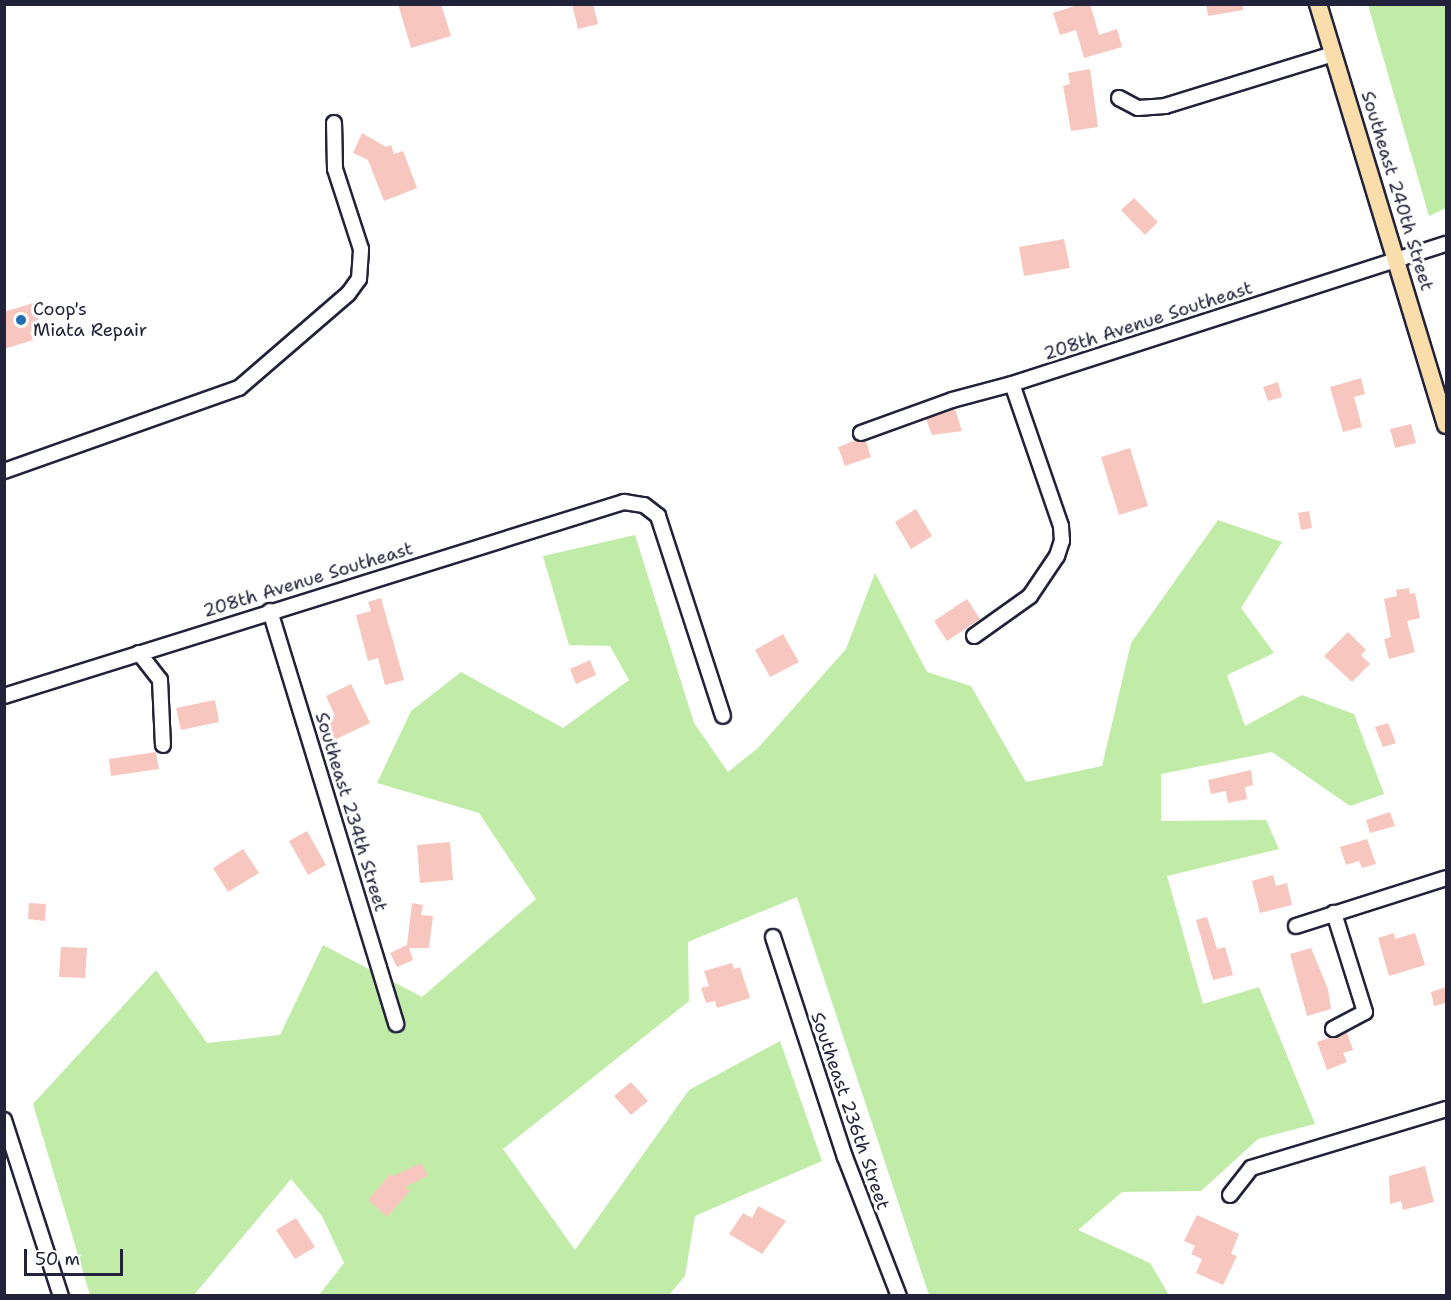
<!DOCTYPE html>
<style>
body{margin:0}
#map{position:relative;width:1451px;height:1300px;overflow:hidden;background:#fff;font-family:"Shantell Sans",sans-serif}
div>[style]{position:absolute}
.green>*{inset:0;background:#c0eca8}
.building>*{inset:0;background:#f7c7bf}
.roads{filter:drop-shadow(2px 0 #22223b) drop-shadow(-2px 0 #22223b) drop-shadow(0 2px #22223b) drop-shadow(0 -2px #22223b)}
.minor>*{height:14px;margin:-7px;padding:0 7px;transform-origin:7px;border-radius:7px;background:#fff}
.major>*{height:16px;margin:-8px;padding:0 8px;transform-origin:8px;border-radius:8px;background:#f9deab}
.dots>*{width:16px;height:16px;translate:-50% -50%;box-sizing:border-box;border:3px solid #fff;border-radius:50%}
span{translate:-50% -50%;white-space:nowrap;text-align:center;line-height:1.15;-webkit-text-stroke:6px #fff;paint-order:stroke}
.street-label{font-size:18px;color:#22223b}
.poi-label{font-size:18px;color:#22223b}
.left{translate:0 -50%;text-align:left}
.frame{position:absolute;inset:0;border:6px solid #22223b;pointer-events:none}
.scale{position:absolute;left:24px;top:1249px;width:99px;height:27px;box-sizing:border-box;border:3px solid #22223b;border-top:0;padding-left:8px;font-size:18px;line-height:21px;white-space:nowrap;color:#22223b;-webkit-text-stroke:4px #fff;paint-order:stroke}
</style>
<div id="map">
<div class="green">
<i style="clip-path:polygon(1368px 5px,1446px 5px,1446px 208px,1429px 216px)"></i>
<i style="clip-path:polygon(1218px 520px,1282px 542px,1241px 608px,1274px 653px,1227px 675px,1245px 726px,1302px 695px,1354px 714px,1384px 794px,1350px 806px,1272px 752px,1161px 774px,1161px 821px,1266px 820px,1279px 849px,1167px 876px,1203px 1004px,1259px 987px,1315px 1124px,1258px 1139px,1201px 1191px,1122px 1192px,1078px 1230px,1150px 1263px,1169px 1295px,929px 1295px,797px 897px,688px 942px,689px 1001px,503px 1149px,575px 1250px,689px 1090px,780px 1041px,822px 1161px,695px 1216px,685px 1276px,669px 1295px,319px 1295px,344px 1263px,322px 1216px,291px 1179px,194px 1295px,90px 1295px,33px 1104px,156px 970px,207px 1043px,280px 1035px,323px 945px,422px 997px,536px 899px,479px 813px,377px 783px,411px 711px,461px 672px,563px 728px,629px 680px,610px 646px,569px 645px,543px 556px,635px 535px,694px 723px,728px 772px,758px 748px,846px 649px,875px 573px,927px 672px,971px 686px,1026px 782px,1102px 766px,1131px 643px)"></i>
</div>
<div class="building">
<i style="clip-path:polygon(398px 4px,441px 4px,451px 36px,411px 48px)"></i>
<i style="clip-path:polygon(572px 4px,593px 4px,598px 24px,578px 29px)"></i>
<i style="clip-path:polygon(1080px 4px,1090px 4px,1099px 35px,1117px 29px,1122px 47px,1084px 58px,1076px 30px,1060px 35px,1053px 13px)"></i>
<i style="clip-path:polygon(1206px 4px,1243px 4px,1243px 10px,1208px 16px)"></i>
<i style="clip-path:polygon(1090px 69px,1098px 127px,1071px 131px,1063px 86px,1070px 84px,1068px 73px)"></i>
<i style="clip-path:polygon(362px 133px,386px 147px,391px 145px,394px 154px,403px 151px,417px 188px,384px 201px,368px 160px,353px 153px)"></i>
<i style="clip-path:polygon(1134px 198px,1158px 222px,1145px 235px,1121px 210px)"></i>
<i style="clip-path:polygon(1064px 239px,1070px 268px,1024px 276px,1019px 247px)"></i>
<i style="clip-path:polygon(33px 303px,41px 328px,30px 332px,33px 340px,4px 349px,4px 312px)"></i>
<i style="clip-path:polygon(1361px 378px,1365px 394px,1354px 397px,1362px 427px,1343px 432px,1330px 387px)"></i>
<i style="clip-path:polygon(1278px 382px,1282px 397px,1268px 401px,1263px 387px)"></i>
<i style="clip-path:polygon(955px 409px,962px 431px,932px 435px,926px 419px)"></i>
<i style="clip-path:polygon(1411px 424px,1416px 443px,1395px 448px,1390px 429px)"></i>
<i style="clip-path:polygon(856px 440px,866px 441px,871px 457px,845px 466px,838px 447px)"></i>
<i style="clip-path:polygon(1130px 448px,1148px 506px,1119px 515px,1101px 457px)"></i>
<i style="clip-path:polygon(916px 509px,932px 536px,911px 549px,895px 522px)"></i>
<i style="clip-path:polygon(1309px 511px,1312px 528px,1301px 530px,1298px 513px)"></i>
<i style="clip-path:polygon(1409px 588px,1410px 594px,1415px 593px,1420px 618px,1407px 621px,1415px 652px,1389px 659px,1384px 639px,1391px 637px,1384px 599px,1397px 596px,1396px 590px)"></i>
<i style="clip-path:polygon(381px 598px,404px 680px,385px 685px,378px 658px,368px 661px,356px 615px,371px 611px,368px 602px)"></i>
<i style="clip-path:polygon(967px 599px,980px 619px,947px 641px,934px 621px)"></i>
<i style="clip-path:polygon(1348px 632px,1366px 650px,1361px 655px,1370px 664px,1352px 682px,1324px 656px)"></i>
<i style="clip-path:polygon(783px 634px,799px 662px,770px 677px,755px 650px)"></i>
<i style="clip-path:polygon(590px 660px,596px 675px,576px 684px,570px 669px)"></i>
<i style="clip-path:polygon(351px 684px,370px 723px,328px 743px,319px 724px,335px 716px,326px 696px)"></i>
<i style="clip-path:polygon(215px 700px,219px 722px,181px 730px,176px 708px)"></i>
<i style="clip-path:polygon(1388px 723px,1396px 743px,1383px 747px,1375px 727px)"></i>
<i style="clip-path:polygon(156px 752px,159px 769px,111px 776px,109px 759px)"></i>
<i style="clip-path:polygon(1251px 770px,1253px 785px,1245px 787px,1247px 799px,1228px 803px,1226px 791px,1211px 794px,1208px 780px)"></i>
<i style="clip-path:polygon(1390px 812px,1395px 826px,1370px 833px,1366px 820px)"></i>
<i style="clip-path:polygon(307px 831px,326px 865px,308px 875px,289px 841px)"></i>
<i style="clip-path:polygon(1367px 839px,1376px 864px,1362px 868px,1359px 861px,1346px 865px,1340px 847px)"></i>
<i style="clip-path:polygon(450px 842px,453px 880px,420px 883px,417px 845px)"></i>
<i style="clip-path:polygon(243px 849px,259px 873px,228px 892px,213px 868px)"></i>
<i style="clip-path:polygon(1273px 875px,1276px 886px,1287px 883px,1292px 905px,1260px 913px,1252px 881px)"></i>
<i style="clip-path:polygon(29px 903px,46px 904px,45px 921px,28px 919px)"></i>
<i style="clip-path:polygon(412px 903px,423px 905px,421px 915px,433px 916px,429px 948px,409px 948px,413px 960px,397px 967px,390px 953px,407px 945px)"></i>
<i style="clip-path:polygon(1207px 917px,1217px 949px,1225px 947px,1233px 975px,1213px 980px,1196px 920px)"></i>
<i style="clip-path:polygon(1394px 933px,1395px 939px,1415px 933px,1425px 965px,1389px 976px,1378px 938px)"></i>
<i style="clip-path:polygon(61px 947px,87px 948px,85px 978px,59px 977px)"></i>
<i style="clip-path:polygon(1311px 948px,1328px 989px,1331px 1009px,1307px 1016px,1290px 954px)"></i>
<i style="clip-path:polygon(732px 963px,734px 969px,740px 967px,750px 998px,717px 1008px,715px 1001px,706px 1003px,701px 988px,709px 986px,704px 971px)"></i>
<i style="clip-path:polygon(1446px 987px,1446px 1003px,1434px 1006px,1431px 992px)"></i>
<i style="clip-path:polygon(1347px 1032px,1353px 1050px,1343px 1053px,1347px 1062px,1327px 1070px,1317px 1042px)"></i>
<i style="clip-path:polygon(631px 1082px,648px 1101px,631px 1115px,614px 1096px)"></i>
<i style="clip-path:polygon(421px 1163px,428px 1176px,405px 1187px,410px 1191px,387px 1217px,368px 1200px,390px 1174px,393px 1176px)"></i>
<i style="clip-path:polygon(1425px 1166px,1434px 1202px,1403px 1210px,1401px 1201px,1390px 1204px,1389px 1176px)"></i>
<i style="clip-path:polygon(758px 1206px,786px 1221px,762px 1254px,729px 1234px,743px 1213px,752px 1218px)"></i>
<i style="clip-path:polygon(1197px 1215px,1239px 1234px,1231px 1254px,1237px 1256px,1223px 1285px,1196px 1273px,1202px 1259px,1191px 1254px,1195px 1246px,1184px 1241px)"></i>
<i style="clip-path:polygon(296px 1218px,315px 1247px,295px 1259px,276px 1230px)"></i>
</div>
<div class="roads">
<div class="minor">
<i style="left:1119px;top:98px;width:21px;rotate:28deg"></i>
<i style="left:1138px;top:108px;width:27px;rotate:-4deg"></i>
<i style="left:1165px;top:106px;width:176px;rotate:-17.2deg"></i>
<i style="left:861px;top:433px;width:97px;rotate:-19.9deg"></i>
<i style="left:952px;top:400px;width:62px;rotate:-14.9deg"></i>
<i style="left:1012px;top:384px;width:456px;rotate:-17.9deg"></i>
<i style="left:4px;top:471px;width:249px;rotate:-19.5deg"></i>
<i style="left:239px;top:388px;width:144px;rotate:-40.8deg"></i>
<i style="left:348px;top:294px;width:19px;rotate:-54deg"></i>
<i style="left:359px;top:279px;width:30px;rotate:-86deg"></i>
<i style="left:361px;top:249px;width:84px;rotate:-108deg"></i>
<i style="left:335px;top:169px;width:46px;rotate:-91.2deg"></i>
<i style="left:270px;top:611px;width:432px;rotate:73deg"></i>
<i style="left:974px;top:636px;width:69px;rotate:-35.5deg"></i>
<i style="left:1030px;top:596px;width:48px;rotate:-56deg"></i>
<i style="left:1057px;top:556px;width:16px;rotate:-72deg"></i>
<i style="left:1062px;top:541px;width:15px;rotate:-94deg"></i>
<i style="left:1061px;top:526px;width:150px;rotate:-109deg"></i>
<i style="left:139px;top:653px;width:34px;rotate:52deg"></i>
<i style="left:160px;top:680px;width:65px;rotate:87.4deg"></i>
<i style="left:4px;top:696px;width:650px;rotate:-17.38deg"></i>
<i style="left:624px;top:502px;width:20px;rotate:9deg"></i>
<i style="left:644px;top:505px;width:18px;rotate:38deg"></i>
<i style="left:658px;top:516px;width:210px;rotate:72deg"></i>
<i style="left:1296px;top:926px;width:157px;rotate:-17.7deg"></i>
<i style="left:773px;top:937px;width:231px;rotate:71.9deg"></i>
<i style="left:845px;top:1157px;width:149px;rotate:68.8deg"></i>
<i style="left:1333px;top:1029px;width:36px;rotate:-28deg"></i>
<i style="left:1365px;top:1012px;width:104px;rotate:-107.4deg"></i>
<i style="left:4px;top:1120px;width:185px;rotate:72.1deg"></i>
<i style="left:1230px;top:1195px;width:34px;rotate:-52deg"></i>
<i style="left:1251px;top:1168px;width:204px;rotate:-16.8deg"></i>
</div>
<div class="major">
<i style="left:1318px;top:4px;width:440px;rotate:73.1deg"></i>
</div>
</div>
<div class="dots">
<i style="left:21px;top:320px;background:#1f6fb2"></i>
</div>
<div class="street-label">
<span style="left:1397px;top:191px;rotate:73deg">Southeast 240th Street</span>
<span style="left:1148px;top:321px;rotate:-18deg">208th Avenue Southeast</span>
<span style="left:308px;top:580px;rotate:-17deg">208th Avenue Southeast</span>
<span style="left:351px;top:812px;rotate:73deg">Southeast 234th Street</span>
<span style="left:850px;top:1111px;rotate:71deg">Southeast 236th Street</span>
</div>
<div class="poi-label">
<span class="left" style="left:33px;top:320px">Coop's<br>Miata Repair</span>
</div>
<div class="frame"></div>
<div class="scale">50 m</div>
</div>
